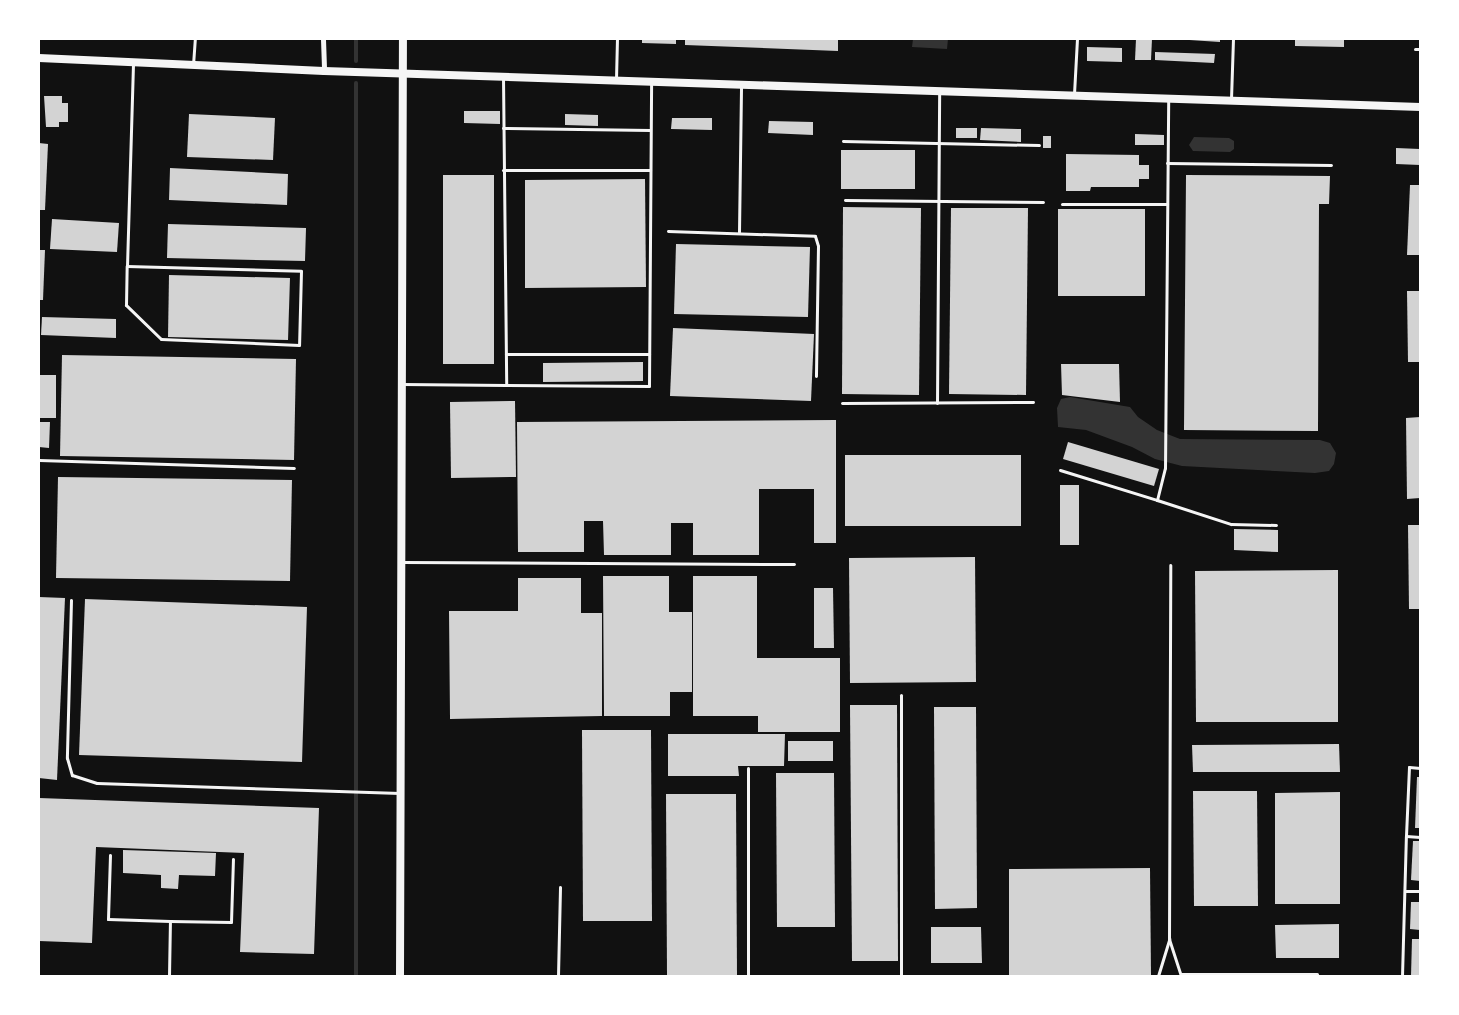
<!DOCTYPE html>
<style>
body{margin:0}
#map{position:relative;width:1459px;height:1015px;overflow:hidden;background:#111;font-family:Lato,sans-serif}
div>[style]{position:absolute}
.water>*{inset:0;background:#333}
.stream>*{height:4px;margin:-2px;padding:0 2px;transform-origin:2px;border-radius:2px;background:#333}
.building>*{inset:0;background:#d3d3d3}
.service>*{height:3px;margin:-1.5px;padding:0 1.5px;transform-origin:1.5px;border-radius:1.5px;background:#f5f5f5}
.minor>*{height:5px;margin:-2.5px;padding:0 2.5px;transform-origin:2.5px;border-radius:2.5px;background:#f5f5f5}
.tertiary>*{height:8px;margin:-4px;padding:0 4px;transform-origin:4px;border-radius:4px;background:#f5f5f5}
span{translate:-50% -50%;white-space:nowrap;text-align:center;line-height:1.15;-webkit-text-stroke:4px #fff;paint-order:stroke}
.frame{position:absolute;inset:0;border:40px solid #fff;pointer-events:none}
</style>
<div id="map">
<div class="water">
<i style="clip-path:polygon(913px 39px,948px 39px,947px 49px,912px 47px)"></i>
<i style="clip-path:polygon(1194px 137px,1229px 138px,1234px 141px,1234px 149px,1230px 152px,1193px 151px,1189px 145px)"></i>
<i style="clip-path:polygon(1070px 397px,1130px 407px,1138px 417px,1157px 430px,1180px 439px,1320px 440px,1330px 443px,1336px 453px,1334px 464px,1329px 471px,1315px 473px,1182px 466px,1155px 459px,1132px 447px,1086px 430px,1058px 427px,1057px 408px,1061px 399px)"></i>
</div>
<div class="stream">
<i style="left:356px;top:61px;width:22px;rotate:-90deg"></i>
<i style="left:356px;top:83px;width:893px;rotate:90deg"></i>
</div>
<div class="building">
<i style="clip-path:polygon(642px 39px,676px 39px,676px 44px,642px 43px)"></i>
<i style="clip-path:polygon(685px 39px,838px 39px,838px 51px,685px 45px)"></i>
<i style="clip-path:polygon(1136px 39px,1152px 39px,1151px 60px,1135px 60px)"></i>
<i style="clip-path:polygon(1174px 39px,1220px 39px,1220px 42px)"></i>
<i style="clip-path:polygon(1295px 39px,1344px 39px,1344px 47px,1295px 46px)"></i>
<i style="clip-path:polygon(1087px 47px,1122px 48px,1122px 62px,1087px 61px)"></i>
<i style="clip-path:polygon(1155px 52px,1215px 54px,1214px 63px,1155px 60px)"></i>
<i style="clip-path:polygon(44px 96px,62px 96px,62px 103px,68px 103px,68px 122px,59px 122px,59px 127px,46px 127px)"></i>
<i style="clip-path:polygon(464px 111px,500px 111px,500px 124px,464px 123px)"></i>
<i style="clip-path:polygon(189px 114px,275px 118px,273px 160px,187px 157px)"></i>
<i style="clip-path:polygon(565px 114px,598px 115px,598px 126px,565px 125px)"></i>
<i style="clip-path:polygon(672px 118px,712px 118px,712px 130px,671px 129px)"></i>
<i style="clip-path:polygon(769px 121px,813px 122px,813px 135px,768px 133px)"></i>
<i style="clip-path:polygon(956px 128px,977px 128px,977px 138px,956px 138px)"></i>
<i style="clip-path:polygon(981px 128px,1021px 129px,1021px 142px,980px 140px)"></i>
<i style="clip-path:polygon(1135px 134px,1164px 135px,1164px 145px,1135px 145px)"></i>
<i style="clip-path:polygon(1043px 136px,1051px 136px,1051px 148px,1043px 148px)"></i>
<i style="clip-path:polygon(39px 143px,48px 144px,45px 210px,39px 210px)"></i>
<i style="clip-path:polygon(1396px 148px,1420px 149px,1420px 165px,1396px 164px)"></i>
<i style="clip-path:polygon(841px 150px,915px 150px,915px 189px,841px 189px)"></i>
<i style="clip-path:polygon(1066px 154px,1139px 155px,1139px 165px,1149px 165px,1149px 179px,1139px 179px,1139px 187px,1091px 187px,1090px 191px,1066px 191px)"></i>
<i style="clip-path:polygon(170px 168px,288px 174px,287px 205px,169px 200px)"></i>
<i style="clip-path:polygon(443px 175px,494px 175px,494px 364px,443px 364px)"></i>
<i style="clip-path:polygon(1186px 175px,1330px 176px,1329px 204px,1319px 204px,1318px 431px,1184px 430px)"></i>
<i style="clip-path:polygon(645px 179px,646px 287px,525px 288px,525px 180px)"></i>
<i style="clip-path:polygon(1410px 185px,1420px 185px,1420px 255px,1407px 255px)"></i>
<i style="clip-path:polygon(843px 207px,921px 208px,919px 395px,842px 394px)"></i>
<i style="clip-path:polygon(951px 208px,1028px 208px,1026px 395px,949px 394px)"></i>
<i style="clip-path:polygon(1058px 209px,1145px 209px,1145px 296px,1058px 296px)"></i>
<i style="clip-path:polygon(52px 219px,119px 223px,117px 252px,50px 249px)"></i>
<i style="clip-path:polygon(168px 224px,306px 228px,305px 261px,167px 258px)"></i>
<i style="clip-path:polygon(676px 244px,810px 247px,808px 317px,674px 314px)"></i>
<i style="clip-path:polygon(39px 250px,45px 250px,43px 300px,39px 300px)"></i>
<i style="clip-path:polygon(169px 275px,290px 278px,288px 340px,168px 337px)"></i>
<i style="clip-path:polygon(1407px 291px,1420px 291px,1420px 362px,1408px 362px)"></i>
<i style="clip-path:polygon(42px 317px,116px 319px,116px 338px,41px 335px)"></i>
<i style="clip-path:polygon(673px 328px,814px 334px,811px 401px,670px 396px)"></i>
<i style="clip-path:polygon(62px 355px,296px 359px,294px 460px,60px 456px)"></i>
<i style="clip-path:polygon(643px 362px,643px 381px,543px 382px,543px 363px)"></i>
<i style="clip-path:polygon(1061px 364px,1119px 364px,1120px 402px,1062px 395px)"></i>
<i style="clip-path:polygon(39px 375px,56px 375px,56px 418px,39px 418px)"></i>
<i style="clip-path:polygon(515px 401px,516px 477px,451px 478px,450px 402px)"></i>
<i style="clip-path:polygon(1420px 417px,1420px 498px,1407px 499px,1406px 418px)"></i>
<i style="clip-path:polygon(836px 420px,836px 543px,814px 543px,814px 489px,759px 489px,759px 555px,693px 555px,693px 523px,671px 523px,671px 555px,604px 555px,603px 521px,584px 521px,584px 552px,518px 552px,517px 422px)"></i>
<i style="clip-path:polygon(39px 422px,50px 422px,49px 448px,39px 447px)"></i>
<i style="clip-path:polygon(1068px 442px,1159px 469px,1154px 486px,1063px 459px)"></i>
<i style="clip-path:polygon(845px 455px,1021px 455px,1021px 526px,845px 526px)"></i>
<i style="clip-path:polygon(58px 477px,292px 480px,290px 581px,56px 578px)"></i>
<i style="clip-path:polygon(1060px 485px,1079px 485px,1079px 545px,1060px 545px)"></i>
<i style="clip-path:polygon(1408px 525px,1420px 525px,1420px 609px,1409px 609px)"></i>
<i style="clip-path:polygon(1234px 529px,1278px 530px,1278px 552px,1234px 550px)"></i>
<i style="clip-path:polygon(975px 557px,976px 682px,850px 683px,849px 558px)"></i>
<i style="clip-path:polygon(1338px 570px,1338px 722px,1196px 722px,1195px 571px)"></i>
<i style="clip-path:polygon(603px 576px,669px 576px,669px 612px,692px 612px,692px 692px,670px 692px,670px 716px,604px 716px)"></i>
<i style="clip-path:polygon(693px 576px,757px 576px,757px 658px,840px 658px,840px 732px,758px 732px,758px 716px,693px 716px)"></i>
<i style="clip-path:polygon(518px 578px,581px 578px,581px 613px,602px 613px,602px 716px,450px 719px,449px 611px,518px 611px)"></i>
<i style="clip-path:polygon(814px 588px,833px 588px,834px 648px,814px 648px)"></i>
<i style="clip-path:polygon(39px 597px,65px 598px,57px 780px,39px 778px)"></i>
<i style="clip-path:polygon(85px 599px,307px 607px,302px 762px,79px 755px)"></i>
<i style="clip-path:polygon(850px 705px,897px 705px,898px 961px,852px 961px)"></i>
<i style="clip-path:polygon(934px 707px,976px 707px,977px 908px,935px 909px)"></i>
<i style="clip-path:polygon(582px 730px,651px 730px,652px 921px,583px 921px)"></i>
<i style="clip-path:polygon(668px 734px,785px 734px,784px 766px,738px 766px,739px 776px,668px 776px)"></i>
<i style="clip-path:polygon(788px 741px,833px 741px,833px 761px,788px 761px)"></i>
<i style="clip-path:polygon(1339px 744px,1340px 772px,1193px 772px,1192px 745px)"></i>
<i style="clip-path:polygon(776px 773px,834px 773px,835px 927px,777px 927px)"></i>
<i style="clip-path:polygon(1417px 777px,1420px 777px,1420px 828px,1415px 828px)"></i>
<i style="clip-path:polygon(1193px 791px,1257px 791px,1258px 906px,1194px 906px)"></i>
<i style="clip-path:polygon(1340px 792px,1340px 904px,1275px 904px,1275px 793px)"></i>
<i style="clip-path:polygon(666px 794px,736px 794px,737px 976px,667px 976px)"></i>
<i style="clip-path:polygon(39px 798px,319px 808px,314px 954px,240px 952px,244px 853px,96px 847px,92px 943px,39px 941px)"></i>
<i style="clip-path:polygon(1413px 841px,1420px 841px,1420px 881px,1411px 880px)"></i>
<i style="clip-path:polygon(123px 850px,216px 853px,215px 876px,179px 875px,178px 889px,161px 888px,161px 875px,123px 873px)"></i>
<i style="clip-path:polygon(1150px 868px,1151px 976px,1009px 976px,1009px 869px)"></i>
<i style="clip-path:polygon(1411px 902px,1420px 902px,1420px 930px,1410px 929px)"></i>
<i style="clip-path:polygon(1339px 924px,1339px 958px,1276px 958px,1275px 925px)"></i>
<i style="clip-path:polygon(931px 927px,981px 927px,982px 963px,931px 963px)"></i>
<i style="clip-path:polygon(1412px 939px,1420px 939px,1420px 976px,1411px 976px)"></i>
</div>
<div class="service">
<i style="left:1415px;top:49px;width:5px"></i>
<i style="left:193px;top:65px;width:26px;rotate:-86deg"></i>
<i style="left:503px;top:77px;width:308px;rotate:89.4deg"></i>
<i style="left:506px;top:385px;width:143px;rotate:0.4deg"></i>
<i style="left:649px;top:386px;width:304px;rotate:-89.6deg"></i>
<i style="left:616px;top:79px;width:40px;rotate:-88.6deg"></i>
<i style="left:1074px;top:94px;width:55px;rotate:-86.9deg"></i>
<i style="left:1231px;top:99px;width:60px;rotate:-88.1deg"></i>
<i style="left:503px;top:128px;width:147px;rotate:0.8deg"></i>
<i style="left:843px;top:141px;width:196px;rotate:1.2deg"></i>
<i style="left:1167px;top:163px;width:164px;rotate:0.7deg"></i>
<i style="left:503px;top:170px;width:147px"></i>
<i style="left:845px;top:200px;width:198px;rotate:0.6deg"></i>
<i style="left:1062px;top:204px;width:105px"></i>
<i style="left:668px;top:231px;width:147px;rotate:1.9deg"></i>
<i style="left:815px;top:236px;width:10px;rotate:73deg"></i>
<i style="left:818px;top:246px;width:130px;rotate:90.9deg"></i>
<i style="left:739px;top:232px;width:146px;rotate:-89.2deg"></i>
<i style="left:127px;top:266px;width:174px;rotate:1.6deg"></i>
<i style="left:301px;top:271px;width:74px;rotate:91.5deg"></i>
<i style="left:299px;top:345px;width:138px;rotate:-177.5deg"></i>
<i style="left:161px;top:339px;width:49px;rotate:-135.8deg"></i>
<i style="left:126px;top:305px;width:39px;rotate:-89deg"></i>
<i style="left:127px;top:266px;width:203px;rotate:-88.3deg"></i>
<i style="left:506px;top:354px;width:143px"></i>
<i style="left:402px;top:384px;width:104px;rotate:0.6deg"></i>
<i style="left:842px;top:403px;width:191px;rotate:-0.3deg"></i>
<i style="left:937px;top:403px;width:310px;rotate:-89.6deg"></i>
<i style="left:39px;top:460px;width:255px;rotate:1.8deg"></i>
<i style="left:1060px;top:470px;width:102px;rotate:17.2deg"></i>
<i style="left:1157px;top:500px;width:33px;rotate:-76deg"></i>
<i style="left:1165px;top:468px;width:370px;rotate:-89.5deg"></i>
<i style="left:1157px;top:500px;width:78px;rotate:18deg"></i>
<i style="left:1231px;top:524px;width:45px;rotate:1.3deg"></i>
<i style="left:402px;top:562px;width:392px;rotate:0.3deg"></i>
<i style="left:71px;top:600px;width:158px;rotate:91.5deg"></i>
<i style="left:67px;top:758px;width:18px;rotate:74deg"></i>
<i style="left:72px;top:775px;width:26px;rotate:18deg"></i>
<i style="left:97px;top:783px;width:303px;rotate:1.9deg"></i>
<i style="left:748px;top:768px;width:208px;rotate:90deg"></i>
<i style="left:1420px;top:768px;width:11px;rotate:-175deg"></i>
<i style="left:1409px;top:767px;width:69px;rotate:92.5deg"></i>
<i style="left:1406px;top:836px;width:14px;rotate:4deg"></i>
<i style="left:110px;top:855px;width:64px;rotate:91.8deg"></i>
<i style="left:108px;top:919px;width:62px;rotate:1.8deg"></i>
<i style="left:170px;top:921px;width:61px;rotate:0.9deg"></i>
<i style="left:231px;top:922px;width:63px;rotate:-88.2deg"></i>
<i style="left:1405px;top:891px;width:15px"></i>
<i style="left:1169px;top:939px;width:374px;rotate:-89.8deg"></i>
<i style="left:1181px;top:974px;width:136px"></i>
<i style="left:169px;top:976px;width:55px;rotate:-89deg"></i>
<i style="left:558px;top:976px;width:89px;rotate:-88.7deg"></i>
<i style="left:901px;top:976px;width:281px;rotate:-90deg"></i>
<i style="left:1158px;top:976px;width:39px;rotate:-73deg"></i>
<i style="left:1169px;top:939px;width:39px;rotate:72deg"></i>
<i style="left:1402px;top:976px;width:140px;rotate:-88.4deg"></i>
</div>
<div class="minor">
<i style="left:323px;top:39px;width:32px;rotate:88deg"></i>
</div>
<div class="tertiary">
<i style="left:39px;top:58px;width:285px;rotate:2.6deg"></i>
<i style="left:324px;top:71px;width:1097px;rotate:1.88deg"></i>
<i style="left:400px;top:976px;width:937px;rotate:-89.82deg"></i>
</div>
<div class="frame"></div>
</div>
